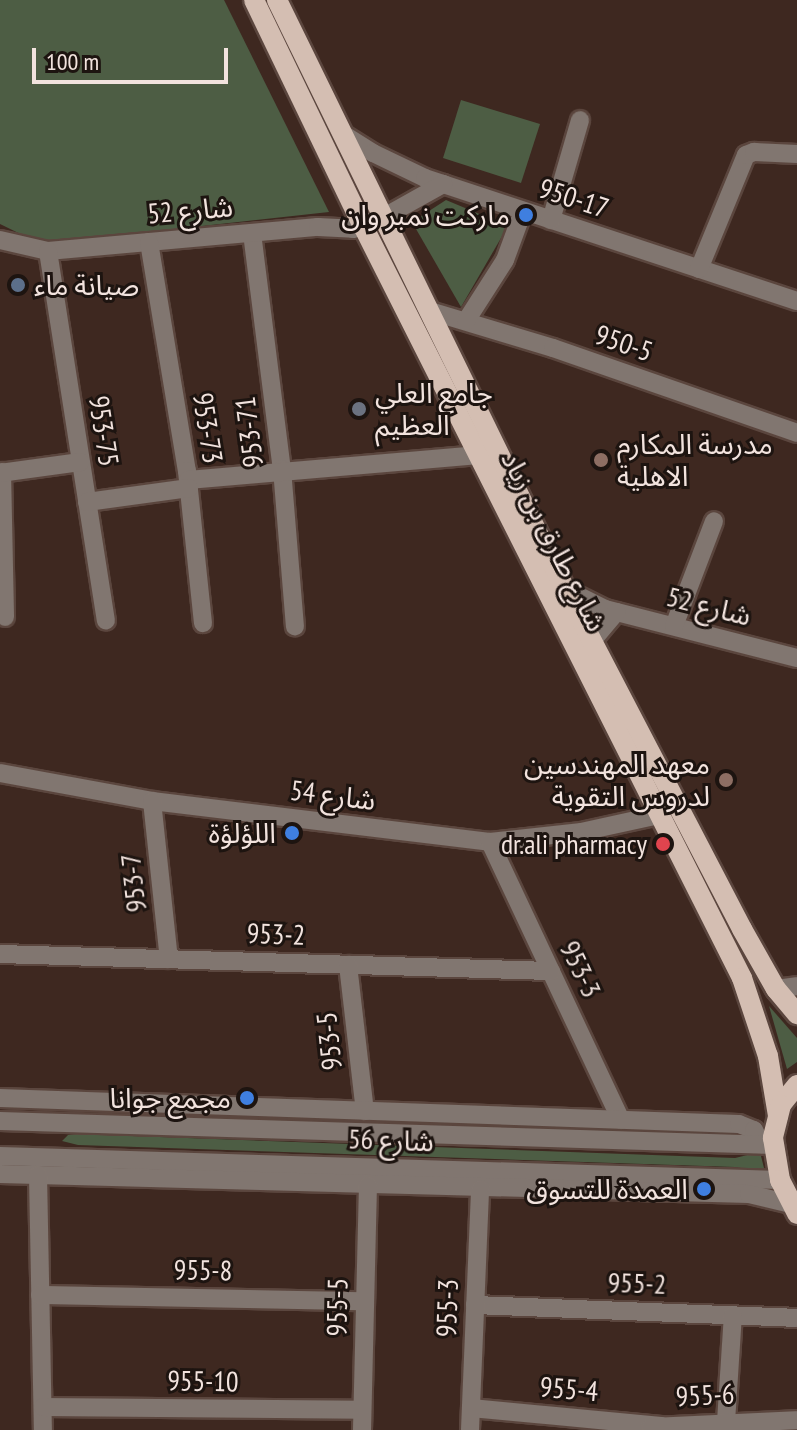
<!DOCTYPE html>
<meta charset="utf-8">
<style>
body{margin:0}
#map{position:relative;width:797px;height:1430px;overflow:hidden;background:#3e2820;font-family:"PT Sans Narrow","Noto Sans Arabic",sans-serif}
div>[style]{position:absolute}
.green>*{inset:0;background:#4d5d44}
.roads{filter:drop-shadow(2px 0 #5b463e) drop-shadow(-2px 0 #5b463e) drop-shadow(0 2px #5b463e) drop-shadow(0 -2px #5b463e)}
.minor>*{height:18px;margin:-9px;padding:0 9px;transform-origin:9px;border-radius:9px;background:#817670}
.major>*{height:20px;margin:-10px;padding:0 10px;transform-origin:10px;border-radius:10px;background:#d4beb2}
.dots>*{width:22px;height:22px;translate:-50% -50%;box-sizing:border-box;border:4px solid #1d1410;border-radius:50%}
span{translate:-50% -50%;white-space:nowrap;text-align:center;line-height:1.15;-webkit-text-stroke:6px #1d1410;paint-order:stroke}
.street-label{font-size:28px;color:#f2e3de}
.poi-label{font-size:28px;color:#f2e3de}
.right{translate:-100% -50%;text-align:right}
.left{translate:0 -50%;text-align:left}
.scale{position:absolute;left:32px;top:48px;width:196px;height:36px;box-sizing:border-box;border:4px solid #f2e3de;border-top:0;padding-left:10px;font-size:24px;line-height:28px;white-space:nowrap;color:#f2e3de;-webkit-text-stroke:6px #1d1410;paint-order:stroke}
</style>
<div id="map">
<div class="green">
<i style="clip-path:polygon(0 0,224px 0,329px 212px,41px 244px,0 224px)"></i>
<i style="clip-path:polygon(461px 100px,540px 124px,521px 183px,443px 158px)"></i>
<i style="clip-path:polygon(446px 200px,508px 226px,461px 307px,412px 222px)"></i>
<i style="clip-path:polygon(769px 1006px,797px 1038px,797px 1062px,787px 1069px)"></i>
<i style="clip-path:polygon(77px 1134px,735px 1158px,760px 1152px,765px 1172px,735px 1167px,78px 1145px,62px 1141px,68px 1135px)"></i>
</div>
<div class="roads">
<div class="minor">
<i style="left:341px;top:133px;width:38px;rotate:32deg"></i>
<i style="left:373px;top:153px;width:58px;rotate:25.7deg"></i>
<i style="left:425px;top:178px;width:392px;rotate:18.3deg"></i>
<i style="left:551px;top:220px;width:104px;rotate:-73.8deg"></i>
<i style="left:252px;top:233px;width:238px;rotate:82.8deg"></i>
<i style="left:282px;top:469px;width:158px;rotate:85.3deg"></i>
<i style="left:0;top:240px;width:49px;rotate:12.9deg"></i>
<i style="left:48px;top:251px;width:271px;rotate:-5.1deg"></i>
<i style="left:318px;top:227px;width:35px;rotate:3deg"></i>
<i style="left:353px;top:229px;width:33px;rotate:-21deg"></i>
<i style="left:384px;top:217px;width:68px;rotate:-29.2deg"></i>
<i style="left:149px;top:242px;width:232px;rotate:80.6deg"></i>
<i style="left:187px;top:471px;width:153px;rotate:84deg"></i>
<i style="left:48px;top:251px;width:374px;rotate:81.1deg"></i>
<i style="left:699px;top:269px;width:123px;rotate:-67.6deg"></i>
<i style="left:746px;top:155px;width:9px;rotate:-21deg"></i>
<i style="left:754px;top:152px;width:43px;rotate:2.7deg"></i>
<i style="left:430px;top:311px;width:128px;rotate:16.7deg"></i>
<i style="left:553px;top:348px;width:258px;rotate:19.2deg"></i>
<i style="left:466px;top:321px;width:72px;rotate:-57.4deg"></i>
<i style="left:505px;top:260px;width:52px;rotate:-69.8deg"></i>
<i style="left:2px;top:472px;width:145px;rotate:88.8deg"></i>
<i style="left:0;top:473px;width:81px;rotate:-7.8deg"></i>
<i style="left:188px;top:480px;width:292px;rotate:-4.9deg"></i>
<i style="left:87px;top:502px;width:103px;rotate:-7.8deg"></i>
<i style="left:565px;top:589px;width:45px;rotate:26.6deg"></i>
<i style="left:605px;top:609px;width:198px;rotate:14.3deg"></i>
<i style="left:674px;top:626px;width:112px;rotate:-69.1deg"></i>
<i style="left:592px;top:641px;width:38px;rotate:-50deg"></i>
<i style="left:0;top:773px;width:155px;rotate:10.4deg"></i>
<i style="left:152px;top:801px;width:340px;rotate:6.9deg"></i>
<i style="left:490px;top:842px;width:92px;rotate:-6.3deg"></i>
<i style="left:581px;top:832px;width:80px;rotate:-12.3deg"></i>
<i style="left:152px;top:801px;width:159px;rotate:83.9deg"></i>
<i style="left:490px;top:842px;width:307px;rotate:64.8deg"></i>
<i style="left:0;top:954px;width:551px;rotate:1.77deg"></i>
<i style="left:348px;top:965px;width:147px;rotate:83.4deg"></i>
<i style="left:776px;top:989px;width:21px;rotate:-8deg"></i>
<i style="left:0;top:1098px;width:739px;rotate:2.01deg"></i>
<i style="left:739px;top:1124px;width:16px;rotate:22deg"></i>
<i style="left:754px;top:1130px;width:16px;rotate:63deg"></i>
<i style="left:0;top:1121px;width:774px;rotate:1.78deg"></i>
<i style="left:0;top:1156px;width:780px;rotate:1.76deg"></i>
<i style="left:0;top:1174px;width:749px;rotate:1.53deg"></i>
<i style="left:749px;top:1194px;width:43px;rotate:13.4deg"></i>
<i style="left:38px;top:1175px;width:255px;rotate:88.9deg"></i>
<i style="left:40px;top:1295px;width:325px;rotate:1.1deg"></i>
<i style="left:475px;top:1305px;width:322px;rotate:2.3deg"></i>
<i style="left:43px;top:1407px;width:319px;rotate:0.5deg"></i>
<i style="left:471px;top:1408px;width:191px;rotate:5.4deg"></i>
<i style="left:661px;top:1426px;width:4px;rotate:90deg"></i>
<i style="left:726px;top:1422px;width:107px;rotate:-86.3deg"></i>
<i style="left:651px;top:1427px;width:146px;rotate:-2.7deg"></i>
<i style="left:362px;top:1430px;width:245px;rotate:-88.6deg"></i>
<i style="left:470px;top:1430px;width:241px;rotate:-87.6deg"></i>
</div>
<div class="major">
<i style="left:254px;top:0;width:251px;rotate:64.3deg"></i>
<i style="left:363px;top:226px;width:842px;rotate:63.25deg"></i>
<i style="left:742px;top:978px;width:82px;rotate:71.6deg"></i>
<i style="left:768px;top:1056px;width:61px;rotate:80.5deg"></i>
<i style="left:277px;top:0;width:656px;rotate:63.94deg"></i>
<i style="left:565px;top:589px;width:383px;rotate:62.5deg"></i>
<i style="left:742px;top:929px;width:69px;rotate:60.5deg"></i>
<i style="left:776px;top:989px;width:33px;rotate:50deg"></i>
<i style="left:797px;top:1085px;width:26px;rotate:129deg"></i>
<i style="left:781px;top:1105px;width:34px;rotate:104deg"></i>
<i style="left:773px;top:1138px;width:43px;rotate:80.5deg"></i>
<i style="left:780px;top:1180px;width:38px;rotate:63deg"></i>
</div>
</div>
<div class="dots">
<i style="left:526px;top:215px;background:#3f7fe0"></i>
<i style="left:18px;top:285px;background:#5c6f8a"></i>
<i style="left:359px;top:409px;background:#6b7280"></i>
<i style="left:601px;top:460px;background:#8d6e63"></i>
<i style="left:726px;top:780px;background:#8d6e63"></i>
<i style="left:292px;top:833px;background:#3f7fe0"></i>
<i style="left:663px;top:844px;background:#e0444e"></i>
<i style="left:247px;top:1098px;background:#3f7fe0"></i>
<i style="left:704px;top:1189px;background:#3f7fe0"></i>
</div>
<div class="street-label">
<span style="left:574px;top:198px;rotate:18deg">950-17</span>
<span style="left:190px;top:210px;rotate:-5deg">شارع 52</span>
<span style="left:624px;top:343px;rotate:19deg">950-5</span>
<span style="left:208px;top:428px;rotate:81deg">953-73</span>
<span style="left:104px;top:431px;rotate:81deg">953-75</span>
<span style="left:249px;top:432px;rotate:-97deg">953-71</span>
<span style="left:554px;top:541px;rotate:63deg">شارع طارق بن زياد</span>
<span style="left:709px;top:606px;rotate:14deg">شارع 52</span>
<span style="left:333px;top:795px;rotate:7deg">شارع 54</span>
<span style="left:133px;top:883px;rotate:-96deg">953-7</span>
<span style="left:276px;top:934px;rotate:2deg">953-2</span>
<span style="left:581px;top:969px;rotate:65deg">953-3</span>
<span style="left:329px;top:1041px;rotate:-96deg">953-5</span>
<span style="left:391px;top:1140px;rotate:2deg">شارع 56</span>
<span style="left:203px;top:1270px;rotate:1deg">955-8</span>
<span style="left:637px;top:1283px;rotate:2deg">955-2</span>
<span style="left:337px;top:1307px;rotate:-89deg">955-5</span>
<span style="left:447px;top:1308px;rotate:-88deg">955-3</span>
<span style="left:203px;top:1381px;rotate:1deg">955-10</span>
<span style="left:569px;top:1389px;rotate:5deg">955-4</span>
<span style="left:705px;top:1395px;rotate:-3deg">955-6</span>
</div>
<div class="poi-label">
<span class="right" style="left:510px;top:215px">ماركت نمبر وان</span>
<span class="left" style="left:34px;top:285px">صيانة ماء</span>
<span class="left" style="left:375px;top:409px">جامع العلي<br>العظيم</span>
<span class="left" style="left:617px;top:460px">مدرسة المكارم<br>الاهلية</span>
<span class="right" style="left:710px;top:780px">معهد المهندسين<br>لدروس التقوية</span>
<span class="right" style="left:276px;top:833px">اللؤلؤة</span>
<span class="right" style="left:647px;top:844px">dr.ali pharmacy</span>
<span class="right" style="left:231px;top:1098px">مجمع جوانا</span>
<span class="right" style="left:688px;top:1189px">العمدة للتسوق</span>
</div>
<div class="scale">100 m</div>
</div>
